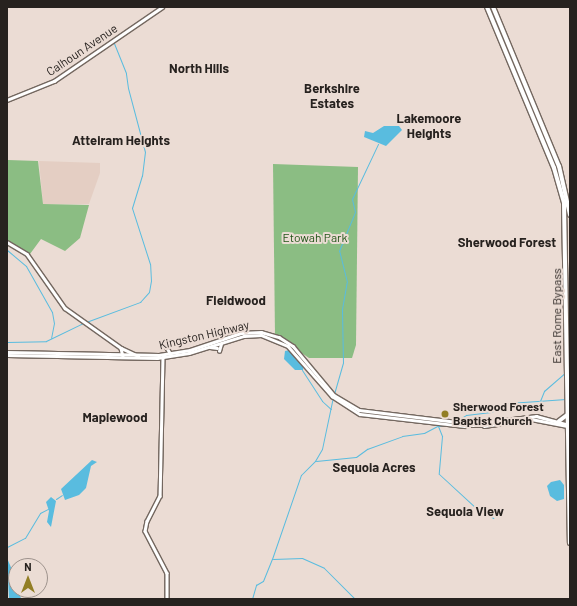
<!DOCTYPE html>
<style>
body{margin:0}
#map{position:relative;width:577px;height:606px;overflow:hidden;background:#ebdcd4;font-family:Barlow,sans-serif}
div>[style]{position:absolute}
.built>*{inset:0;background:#e4cec3}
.green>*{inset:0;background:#8bbd83}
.water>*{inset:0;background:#59bcdf}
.stream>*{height:1px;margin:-0.5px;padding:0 0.5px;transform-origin:0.5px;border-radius:0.5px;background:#59bcdf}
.roads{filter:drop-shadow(1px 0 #746860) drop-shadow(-1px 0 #746860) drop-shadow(0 1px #746860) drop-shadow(0 -1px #746860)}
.secondary>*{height:2.5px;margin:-1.25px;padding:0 1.25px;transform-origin:1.25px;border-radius:1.25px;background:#fff}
.highway>*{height:4px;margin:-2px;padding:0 2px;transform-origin:2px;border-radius:2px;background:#fff}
.dots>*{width:11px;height:11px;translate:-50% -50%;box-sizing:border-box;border:2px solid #ebdcd4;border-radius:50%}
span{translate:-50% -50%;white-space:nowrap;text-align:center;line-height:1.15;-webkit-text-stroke:4px #ebdcd4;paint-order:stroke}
.street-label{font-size:12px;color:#27221f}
.park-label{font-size:12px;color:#1f5316}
.poi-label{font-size:12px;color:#27221f;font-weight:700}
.left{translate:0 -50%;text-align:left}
.neighbourhood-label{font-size:13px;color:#27221f;font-weight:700}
.frame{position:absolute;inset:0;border:8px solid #27221f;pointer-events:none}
.north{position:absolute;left:8px;top:558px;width:40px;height:40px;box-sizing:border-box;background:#ebdcd4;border:1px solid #9d928c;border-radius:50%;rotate:0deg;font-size:11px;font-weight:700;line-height:16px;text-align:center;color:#27221f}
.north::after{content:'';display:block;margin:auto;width:14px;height:18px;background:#927e25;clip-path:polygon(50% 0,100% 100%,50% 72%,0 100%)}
</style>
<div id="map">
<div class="built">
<i style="clip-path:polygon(39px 161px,100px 163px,100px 173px,89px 204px,43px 204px)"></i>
</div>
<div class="green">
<i style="clip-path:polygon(7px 140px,8px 160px,38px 161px,43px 204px,89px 205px,80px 238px,65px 251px,41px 239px,30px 254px,7px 240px)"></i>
<i style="clip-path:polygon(273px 164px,358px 167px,356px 345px,352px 358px,309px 358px,275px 335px)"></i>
</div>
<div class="water">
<i style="clip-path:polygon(384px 126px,399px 126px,402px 130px,386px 146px,364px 137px,365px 131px,373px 133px)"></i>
<i style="clip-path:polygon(290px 350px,304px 364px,303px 370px,295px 370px,284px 359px,285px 351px)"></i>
<i style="clip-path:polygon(92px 460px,97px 462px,91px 466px,86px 488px,79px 495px,65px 500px,61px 489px)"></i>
<i style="clip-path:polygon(560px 480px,564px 485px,564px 499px,557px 501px,550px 496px,547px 486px,551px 482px)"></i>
<i style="clip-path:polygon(51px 497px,56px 501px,51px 527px,47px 522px,49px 511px,46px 502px)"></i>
<i style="clip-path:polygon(7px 558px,16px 579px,16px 590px,19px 590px,21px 599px,9px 599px)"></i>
</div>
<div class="stream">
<i style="left:7px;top:250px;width:25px;rotate:40deg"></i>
<i style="left:26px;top:266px;width:53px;rotate:60.5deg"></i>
<i style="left:52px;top:312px;width:11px;rotate:80deg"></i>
<i style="left:54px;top:323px;width:15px;rotate:101deg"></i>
<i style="left:86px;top:322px;width:58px;rotate:-20.3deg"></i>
<i style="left:140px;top:302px;width:13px;rotate:-48deg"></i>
<i style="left:149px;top:292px;width:11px;rotate:-80deg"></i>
<i style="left:151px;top:281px;width:17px;rotate:-93deg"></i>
<i style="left:150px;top:264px;width:59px;rotate:-107.8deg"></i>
<i style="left:132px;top:208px;width:34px;rotate:-73deg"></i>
<i style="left:142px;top:176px;width:24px;rotate:-83deg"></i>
<i style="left:145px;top:152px;width:66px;rotate:-104.9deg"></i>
<i style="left:128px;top:88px;width:15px;rotate:-98deg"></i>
<i style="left:126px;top:73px;width:35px;rotate:-112deg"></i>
<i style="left:7px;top:342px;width:39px;rotate:-1deg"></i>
<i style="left:46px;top:341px;width:41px;rotate:-25.9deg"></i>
<i style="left:302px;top:370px;width:37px;rotate:57deg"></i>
<i style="left:322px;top:401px;width:12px;rotate:42deg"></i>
<i style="left:334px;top:394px;width:32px;rotate:-74deg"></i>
<i style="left:343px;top:363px;width:54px;rotate:-91.1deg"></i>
<i style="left:342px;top:309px;width:27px;rotate:-80deg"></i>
<i style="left:347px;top:282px;width:32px;rotate:-104deg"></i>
<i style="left:339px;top:251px;width:42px;rotate:-67.7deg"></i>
<i style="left:355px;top:212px;width:13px;rotate:-103deg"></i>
<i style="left:352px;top:199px;width:61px;rotate:-64.7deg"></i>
<i style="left:540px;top:401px;width:11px;rotate:-68deg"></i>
<i style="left:544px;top:391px;width:28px;rotate:-41deg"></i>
<i style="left:456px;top:421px;width:12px;rotate:-31deg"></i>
<i style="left:466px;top:415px;width:25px;rotate:-7deg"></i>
<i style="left:491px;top:412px;width:20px;rotate:-27deg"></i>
<i style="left:509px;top:403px;width:57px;rotate:-4deg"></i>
<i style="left:438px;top:426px;width:11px;rotate:-5deg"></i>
<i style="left:438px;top:426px;width:11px;rotate:68deg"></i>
<i style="left:442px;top:436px;width:38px;rotate:95deg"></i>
<i style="left:439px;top:474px;width:50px;rotate:42.6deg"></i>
<i style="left:476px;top:508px;width:20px;rotate:30deg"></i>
<i style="left:316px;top:461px;width:40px;rotate:-5.7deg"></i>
<i style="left:356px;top:457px;width:14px;rotate:-36deg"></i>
<i style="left:367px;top:449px;width:37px;rotate:-20deg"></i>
<i style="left:402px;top:436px;width:22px;rotate:-8deg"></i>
<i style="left:424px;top:433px;width:15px;rotate:-28deg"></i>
<i style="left:56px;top:499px;width:7px;rotate:-34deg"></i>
<i style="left:7px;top:547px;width:20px;rotate:-27deg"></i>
<i style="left:25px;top:538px;width:29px;rotate:-59deg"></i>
<i style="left:40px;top:513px;width:9px;rotate:-27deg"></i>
<i style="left:273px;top:559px;width:29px;rotate:-2deg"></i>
<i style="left:302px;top:558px;width:24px;rotate:24deg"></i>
<i style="left:324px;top:568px;width:44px;rotate:45deg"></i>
<i style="left:252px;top:599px;width:15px;rotate:-74deg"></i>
<i style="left:256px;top:585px;width:8px;rotate:-30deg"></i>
<i style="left:263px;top:581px;width:24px;rotate:-68deg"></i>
<i style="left:272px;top:559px;width:89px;rotate:-71deg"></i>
<i style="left:301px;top:475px;width:20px;rotate:-45deg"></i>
<i style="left:315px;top:461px;width:14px;rotate:-60deg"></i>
<i style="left:322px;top:449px;width:53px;rotate:-78.1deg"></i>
</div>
<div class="roads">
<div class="secondary">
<i style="left:7px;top:100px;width:51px;rotate:-22deg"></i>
<i style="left:54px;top:81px;width:131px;rotate:-34.4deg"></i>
<i style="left:7px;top:242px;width:23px;rotate:31deg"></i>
<i style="left:27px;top:254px;width:66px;rotate:54.9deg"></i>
<i style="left:65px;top:308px;width:69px;rotate:35.5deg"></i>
<i style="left:121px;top:348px;width:9px;rotate:77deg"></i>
<i style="left:166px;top:346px;width:8px;rotate:60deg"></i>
<i style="left:210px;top:347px;width:7px;rotate:8deg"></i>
<i style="left:121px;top:348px;width:19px;rotate:25deg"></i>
<i style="left:219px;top:351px;width:7px;rotate:-74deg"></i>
<i style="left:7px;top:352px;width:152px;rotate:1.1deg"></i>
<i style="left:159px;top:355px;width:31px;rotate:-9deg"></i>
<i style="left:190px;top:350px;width:54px;rotate:-18.4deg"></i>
<i style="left:241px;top:333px;width:20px;rotate:-3deg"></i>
<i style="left:261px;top:332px;width:19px;rotate:16deg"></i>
<i style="left:279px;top:337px;width:17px;rotate:33deg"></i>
<i style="left:293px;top:346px;width:64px;rotate:50.1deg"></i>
<i style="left:334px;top:395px;width:29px;rotate:31deg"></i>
<i style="left:359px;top:410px;width:115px;rotate:7deg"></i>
<i style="left:473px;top:424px;width:64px;rotate:-7.2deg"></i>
<i style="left:536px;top:416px;width:35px;rotate:15deg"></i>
<i style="left:7px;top:355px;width:150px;rotate:1.1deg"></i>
<i style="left:157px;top:358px;width:32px;rotate:-9deg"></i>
<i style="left:189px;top:353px;width:58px;rotate:-17.2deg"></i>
<i style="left:244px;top:336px;width:17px;rotate:-3deg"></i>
<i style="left:261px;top:335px;width:29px;rotate:22deg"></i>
<i style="left:288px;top:346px;width:67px;rotate:48.7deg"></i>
<i style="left:332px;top:396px;width:33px;rotate:33deg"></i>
<i style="left:360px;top:414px;width:105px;rotate:6.6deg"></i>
<i style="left:464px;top:426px;width:20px"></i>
<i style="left:484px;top:426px;width:48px;rotate:-8.5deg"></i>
<i style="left:531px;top:419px;width:38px;rotate:11deg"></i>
<i style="left:163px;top:357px;width:139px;rotate:91.2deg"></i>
<i style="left:160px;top:496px;width:28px;rotate:117deg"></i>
<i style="left:147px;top:521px;width:10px;rotate:101deg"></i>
<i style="left:145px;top:531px;width:47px;rotate:62.4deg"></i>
<i style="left:167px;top:573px;width:26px;rotate:90deg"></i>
</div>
<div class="highway">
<i style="left:487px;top:7px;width:174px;rotate:67.4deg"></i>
<i style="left:554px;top:168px;width:37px;rotate:74deg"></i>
<i style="left:564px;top:204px;width:339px;rotate:89deg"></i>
<i style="left:493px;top:7px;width:172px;rotate:67.5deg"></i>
<i style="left:559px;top:166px;width:50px;rotate:77.3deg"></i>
<i style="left:559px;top:421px;width:10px;rotate:-37deg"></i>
</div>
</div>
<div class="dots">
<i style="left:445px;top:414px;background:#927e25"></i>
</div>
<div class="street-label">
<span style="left:82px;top:50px;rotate:-34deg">Calhoun Avenue</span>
<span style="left:557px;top:316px;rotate:-90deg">East Rome Bypass</span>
<span style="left:204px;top:335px;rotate:-13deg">Kingston Highway</span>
</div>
<div class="park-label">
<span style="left:315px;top:238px">Etowah Park</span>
</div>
<div class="poi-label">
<span class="left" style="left:453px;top:414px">Sherwood Forest<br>Baptist Church</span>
</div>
<div class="neighbourhood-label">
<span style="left:199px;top:68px">North Hills</span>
<span style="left:332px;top:96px">Berkshire<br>Estates</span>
<span style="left:429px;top:126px">Lakemoore<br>Heights</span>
<span style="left:121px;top:140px">Atteiram Heights</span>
<span style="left:507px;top:242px">Sherwood Forest</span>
<span style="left:236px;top:300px">Fieldwood</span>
<span style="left:115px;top:417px">Maplewood</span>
<span style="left:374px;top:467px">Sequoia Acres</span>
<span style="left:465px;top:511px">Sequoia View</span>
</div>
<div class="frame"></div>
<div class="north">N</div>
</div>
